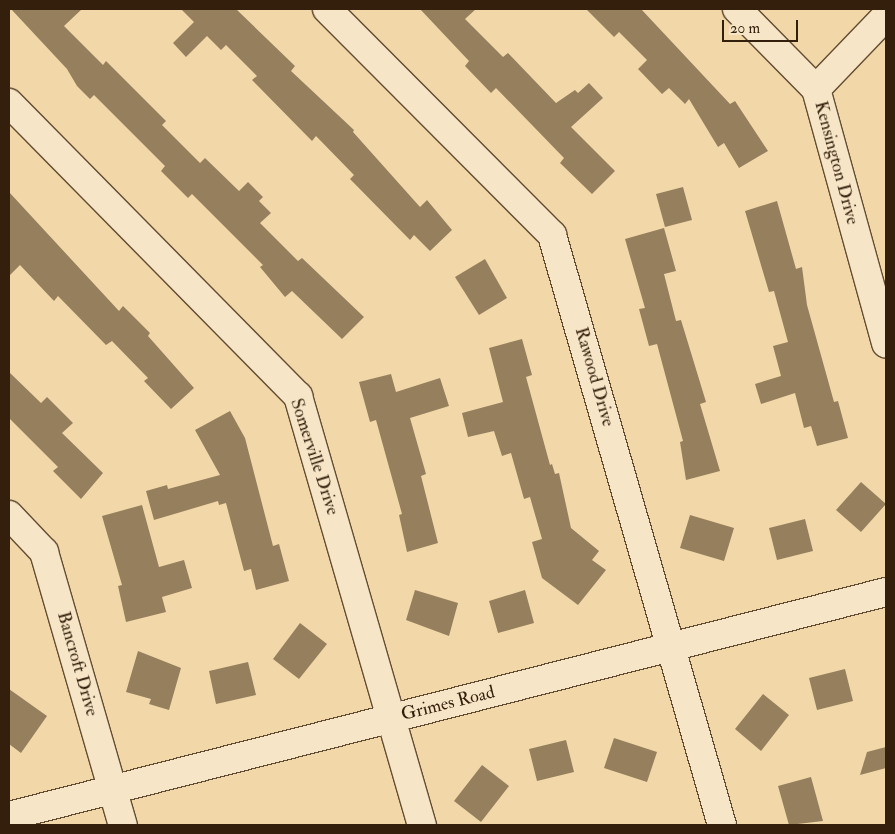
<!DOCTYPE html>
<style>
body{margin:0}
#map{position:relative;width:895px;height:834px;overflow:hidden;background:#f2d7a9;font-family:"IM FELL Double Pica",serif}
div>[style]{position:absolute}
.building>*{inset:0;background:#967f5d}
.roads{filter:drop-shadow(1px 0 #634d32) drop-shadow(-1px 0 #634d32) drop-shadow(0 1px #634d32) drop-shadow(0 -1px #634d32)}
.minor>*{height:28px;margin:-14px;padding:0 14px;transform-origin:14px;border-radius:14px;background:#f7e5c7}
span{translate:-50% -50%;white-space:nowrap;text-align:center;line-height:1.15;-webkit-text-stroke:4.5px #f7e5c7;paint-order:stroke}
.street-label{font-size:18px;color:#331f0b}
.frame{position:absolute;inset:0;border:10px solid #331f0b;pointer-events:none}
.scale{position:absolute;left:722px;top:20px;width:76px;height:22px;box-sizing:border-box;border:2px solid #331f0b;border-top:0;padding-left:6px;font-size:15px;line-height:18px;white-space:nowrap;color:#331f0b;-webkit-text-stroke:4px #f7e5c7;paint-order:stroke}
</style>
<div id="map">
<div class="building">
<i style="clip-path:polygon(11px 9px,82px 9px,64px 26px,103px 65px,106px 61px,166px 121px,162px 125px,200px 163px,205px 158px,239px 191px,248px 182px,263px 197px,259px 201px,271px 213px,260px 223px,298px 261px,302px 258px,364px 317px,342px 339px,292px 291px,285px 297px,260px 267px,263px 265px,192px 194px,188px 198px,161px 171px,165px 166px,94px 95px,90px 99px,77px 86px,67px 69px)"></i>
<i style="clip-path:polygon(181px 9px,236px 9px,295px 66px,291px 71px,354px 130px,353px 132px,420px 207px,427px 200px,452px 230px,430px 251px,414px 235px,410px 240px,350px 179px,354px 175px,316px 136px,312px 141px,252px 80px,257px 76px,226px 45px,221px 50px,207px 36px,186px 57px,173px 43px,194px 22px)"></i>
<i style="clip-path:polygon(420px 9px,476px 9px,465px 19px,503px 57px,508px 53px,556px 103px,575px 90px,578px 93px,589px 83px,603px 98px,571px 127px,615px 171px,592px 194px,560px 163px,564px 158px,496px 88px,491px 93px,465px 66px,469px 61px)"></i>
<i style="clip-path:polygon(586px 9px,641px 9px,730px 104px,735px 101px,768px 151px,739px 168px,724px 143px,718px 147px,689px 99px,685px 104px,669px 88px,662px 94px,638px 69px,647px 60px,619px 32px,614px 37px)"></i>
<i style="clip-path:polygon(683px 187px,692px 220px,665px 227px,656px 194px)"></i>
<i style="clip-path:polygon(9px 192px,119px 311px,123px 306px,150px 333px,148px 336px,194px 388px,171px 409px,144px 381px,148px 378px,112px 341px,106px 345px,58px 296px,54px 301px,20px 265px,9px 276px)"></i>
<i style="clip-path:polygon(777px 201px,796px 269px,802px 267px,807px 305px,834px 402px,838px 401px,848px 438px,817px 446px,811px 426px,804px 428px,795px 393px,761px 404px,755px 384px,781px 376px,773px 346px,788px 342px,774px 291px,769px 292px,745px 211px)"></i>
<i style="clip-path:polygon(664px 228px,676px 271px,664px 274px,676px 321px,681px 320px,706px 402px,700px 404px,720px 471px,686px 480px,680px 442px,683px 441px,657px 344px,649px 346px,639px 309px,645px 308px,625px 239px)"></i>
<i style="clip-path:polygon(485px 259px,507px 298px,479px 315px,455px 277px)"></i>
<i style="clip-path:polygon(522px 339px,532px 375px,526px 377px,550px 465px,552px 464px,555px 474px,559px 473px,571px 528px,599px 551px,592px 560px,606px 570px,578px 605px,542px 578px,532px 542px,542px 539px,530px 497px,524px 499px,511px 453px,502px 456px,494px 431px,468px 437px,462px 413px,503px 402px,489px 348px)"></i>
<i style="clip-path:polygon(9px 372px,41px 403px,47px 397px,73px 423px,62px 433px,103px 473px,81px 499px,53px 471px,58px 467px,9px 418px)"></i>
<i style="clip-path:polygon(391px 374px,396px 392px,440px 378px,449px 406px,410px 418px,426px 474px,421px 476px,438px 543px,407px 552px,399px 515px,402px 514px,376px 420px,370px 422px,359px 382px)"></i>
<i style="clip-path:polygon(230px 411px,245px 438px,273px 546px,279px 544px,289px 581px,256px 590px,251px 569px,244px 571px,226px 503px,219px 505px,218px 501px,154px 520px,146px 491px,167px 485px,168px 489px,220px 475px,195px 430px)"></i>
<i style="clip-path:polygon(861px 482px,886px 504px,861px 532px,836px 510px)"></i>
<i style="clip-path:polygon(142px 505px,159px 567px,184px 560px,192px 588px,162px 597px,166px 612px,126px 622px,118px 586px,122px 585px,102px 516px)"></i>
<i style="clip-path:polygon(690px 515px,734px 528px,724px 561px,680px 548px)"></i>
<i style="clip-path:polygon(805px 519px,813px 551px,777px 560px,769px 528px)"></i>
<i style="clip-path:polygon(415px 590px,458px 603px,449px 636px,406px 620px)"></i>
<i style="clip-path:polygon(525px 590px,534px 623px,498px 633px,489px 601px)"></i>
<i style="clip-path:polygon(300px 623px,327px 644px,299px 679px,273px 659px)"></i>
<i style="clip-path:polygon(138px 651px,181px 668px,169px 710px,149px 704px,151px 699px,126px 692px)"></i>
<i style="clip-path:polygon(248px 662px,256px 695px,216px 704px,209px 671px)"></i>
<i style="clip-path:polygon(845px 669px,853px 701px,817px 710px,809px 678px)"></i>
<i style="clip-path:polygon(9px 689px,47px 716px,21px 753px,9px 744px)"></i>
<i style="clip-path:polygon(763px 694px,789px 715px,761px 751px,735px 729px)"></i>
<i style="clip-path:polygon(614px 738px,657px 752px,647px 782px,604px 768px)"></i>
<i style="clip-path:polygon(566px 740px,574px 772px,537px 781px,529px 749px)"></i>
<i style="clip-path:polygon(886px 747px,886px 768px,860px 775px,867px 752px)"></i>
<i style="clip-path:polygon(482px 765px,509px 786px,481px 822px,454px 801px)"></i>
<i style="clip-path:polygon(811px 777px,823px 821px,789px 825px,778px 786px)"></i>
</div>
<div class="roads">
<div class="minor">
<i style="left:327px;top:9px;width:319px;rotate:45.1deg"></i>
<i style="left:552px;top:235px;width:614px;rotate:73.93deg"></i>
<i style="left:737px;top:9px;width:112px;rotate:45.4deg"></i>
<i style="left:816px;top:89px;width:264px;rotate:74.6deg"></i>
<i style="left:816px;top:89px;width:101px;rotate:-46.2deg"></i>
<i style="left:9px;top:103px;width:412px;rotate:45.4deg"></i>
<i style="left:298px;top:396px;width:447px;rotate:73.9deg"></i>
<i style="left:9px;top:515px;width:51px;rotate:46.6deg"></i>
<i style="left:44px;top:552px;width:284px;rotate:73.9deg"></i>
<i style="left:9px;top:816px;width:905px;rotate:-14.33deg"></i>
</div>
</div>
<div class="street-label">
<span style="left:836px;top:163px;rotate:75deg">Kensington Drive</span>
<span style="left:594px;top:377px;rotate:74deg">Rawood Drive</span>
<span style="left:314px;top:457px;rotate:72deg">Somerville Drive</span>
<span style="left:77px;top:664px;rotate:74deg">Bancroft Drive</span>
<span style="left:448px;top:704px;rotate:-14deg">Grimes Road</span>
</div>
<div class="frame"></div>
<div class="scale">20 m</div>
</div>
